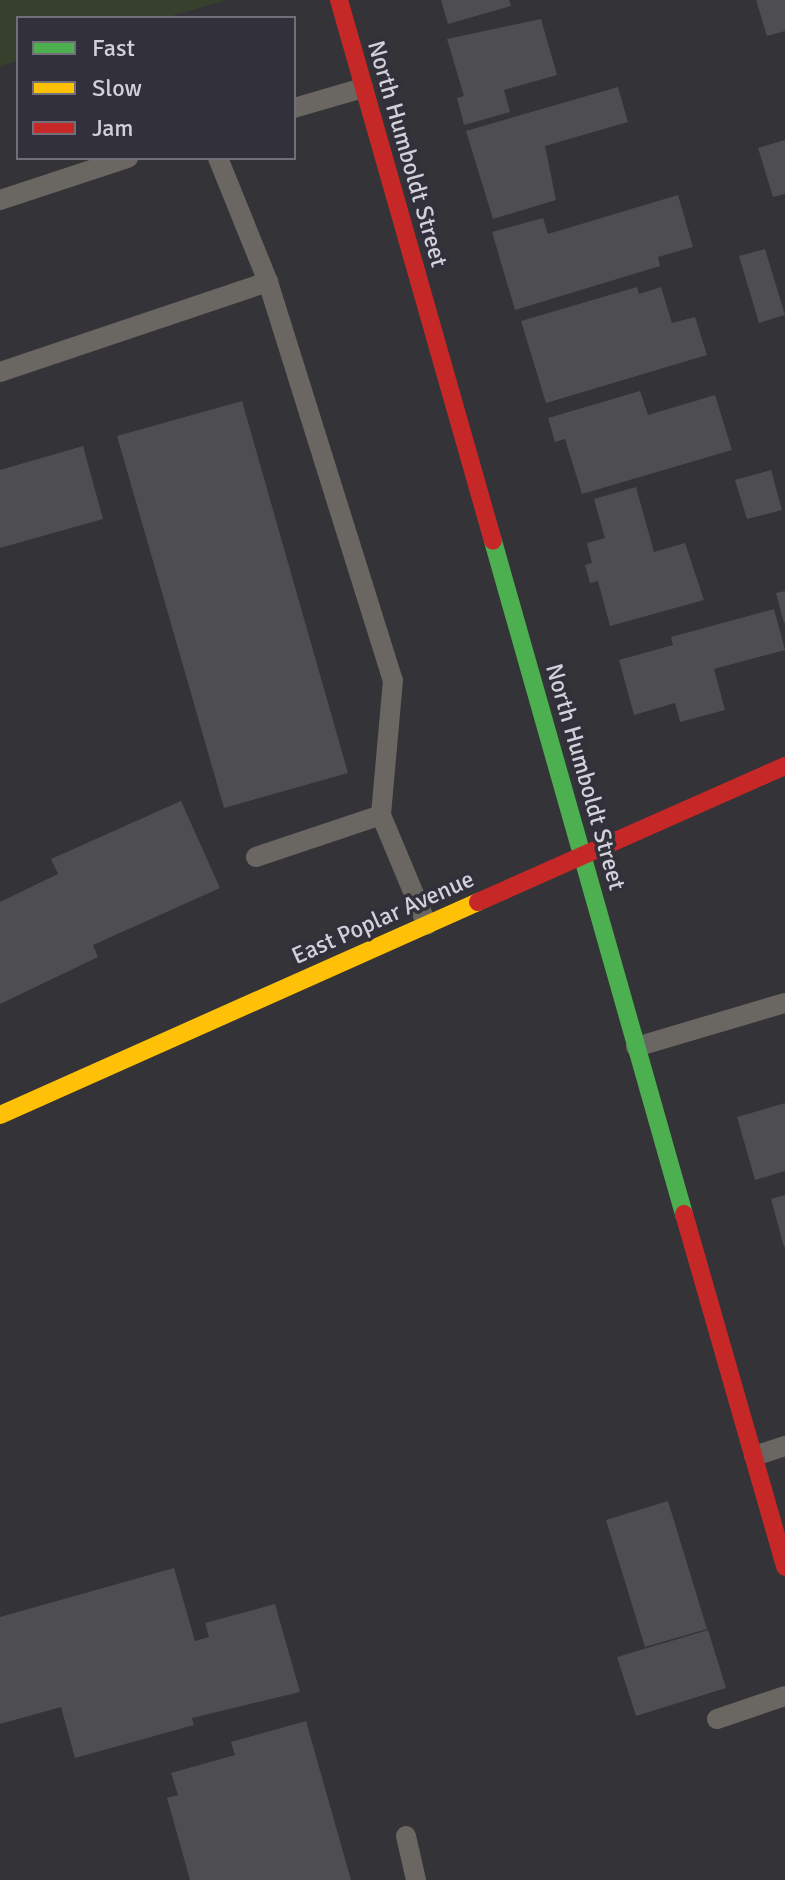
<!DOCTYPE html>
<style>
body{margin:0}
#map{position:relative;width:785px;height:1880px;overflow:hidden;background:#333338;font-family:Signika,sans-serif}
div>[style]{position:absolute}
.green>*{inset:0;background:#37402d}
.building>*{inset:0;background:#4d4d52}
.lane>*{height:20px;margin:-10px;padding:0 10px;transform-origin:10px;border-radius:10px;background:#6a6662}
.fast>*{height:18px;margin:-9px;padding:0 9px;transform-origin:9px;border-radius:9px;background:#4caf50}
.slow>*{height:18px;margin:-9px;padding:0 9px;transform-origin:9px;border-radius:9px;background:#ffc107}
.jam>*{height:18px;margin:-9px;padding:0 9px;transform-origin:9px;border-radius:9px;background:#c62828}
span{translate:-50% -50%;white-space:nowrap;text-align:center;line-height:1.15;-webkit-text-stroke:7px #31303b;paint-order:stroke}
.street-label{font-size:24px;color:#d2d1d9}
.legend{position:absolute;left:16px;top:16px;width:280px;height:144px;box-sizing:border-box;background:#31303b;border:2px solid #71707a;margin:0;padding:10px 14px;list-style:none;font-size:24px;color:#d2d1d9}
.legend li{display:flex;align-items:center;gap:16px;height:40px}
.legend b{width:40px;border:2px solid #71707a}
</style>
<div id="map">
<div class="green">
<i style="clip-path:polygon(0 0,227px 0,165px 18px,18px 18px,18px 61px,0 66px)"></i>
</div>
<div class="building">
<i style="clip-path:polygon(441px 0,509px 0,511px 6px,448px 24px)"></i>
<i style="clip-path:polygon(756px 0,785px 0,785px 31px,767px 36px)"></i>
<i style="clip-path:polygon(541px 19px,557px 75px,504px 90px,510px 112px,464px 125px,457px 98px,464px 96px,447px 39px)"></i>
<i style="clip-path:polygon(618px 87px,628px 122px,545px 146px,556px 200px,493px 219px,466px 131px)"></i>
<i style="clip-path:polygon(785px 140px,785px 194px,773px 197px,758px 148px)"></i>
<i style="clip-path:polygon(678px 195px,693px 247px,658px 257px,660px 266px,515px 310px,492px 232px,543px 218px,548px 234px)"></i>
<i style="clip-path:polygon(765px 249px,785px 315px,759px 323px,739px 256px)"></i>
<i style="clip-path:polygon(637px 287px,639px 294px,661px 287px,672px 323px,695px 317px,707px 355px,546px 403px,521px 321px)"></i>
<i style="clip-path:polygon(640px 391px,648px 415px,715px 395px,732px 450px,582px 494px,565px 439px,555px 442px,548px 418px)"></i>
<i style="clip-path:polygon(242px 401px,348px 773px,224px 808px,117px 436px)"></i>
<i style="clip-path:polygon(83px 446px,103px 519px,0 548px,0 470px)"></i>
<i style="clip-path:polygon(771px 470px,782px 510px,747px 519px,735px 480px)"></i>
<i style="clip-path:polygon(636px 487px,654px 552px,685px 543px,704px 600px,610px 626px,598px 581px,590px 583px,585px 565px,592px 563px,587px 543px,605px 538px,594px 499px)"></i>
<i style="clip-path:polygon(785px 591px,785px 623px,784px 623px,776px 593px)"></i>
<i style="clip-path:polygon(774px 609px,785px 650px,714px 669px,725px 710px,680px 722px,675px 703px,634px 715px,619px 660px,673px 645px,671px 637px)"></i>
<i style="clip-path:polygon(181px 801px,220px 888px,93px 945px,98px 957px,0 1004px,0 902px,58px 874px,51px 859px)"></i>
<i style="clip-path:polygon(785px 1103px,785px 1171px,755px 1180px,737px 1117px)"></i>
<i style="clip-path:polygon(785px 1195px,785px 1247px,784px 1247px,771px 1199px)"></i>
<i style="clip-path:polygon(668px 1501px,707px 1629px,645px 1647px,606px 1520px)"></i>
<i style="clip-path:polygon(174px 1568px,195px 1641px,209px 1637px,205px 1623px,275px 1604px,300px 1692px,192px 1718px,194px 1725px,75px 1758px,61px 1707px,0 1724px,0 1617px)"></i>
<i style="clip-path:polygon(708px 1630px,726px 1688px,636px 1716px,617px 1657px)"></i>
<i style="clip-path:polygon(306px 1721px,351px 1880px,190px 1880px,167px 1798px,178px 1795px,171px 1773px,235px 1755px,231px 1742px)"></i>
</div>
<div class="lane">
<i style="left:294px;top:108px;width:72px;rotate:-16.2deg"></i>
<i style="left:218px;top:158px;width:134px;rotate:68deg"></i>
<i style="left:0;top:200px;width:135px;rotate:-18.2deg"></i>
<i style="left:0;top:372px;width:283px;rotate:-18.6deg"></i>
<i style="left:268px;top:282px;width:417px;rotate:72.6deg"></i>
<i style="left:393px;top:680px;width:136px;rotate:95.1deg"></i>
<i style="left:381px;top:815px;width:119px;rotate:67.3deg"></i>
<i style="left:256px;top:857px;width:132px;rotate:-18.6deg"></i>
<i style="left:636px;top:1047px;width:155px;rotate:-16.5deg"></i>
<i style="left:754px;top:1456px;width:33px;rotate:-18deg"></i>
<i style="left:717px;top:1719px;width:72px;rotate:-18.7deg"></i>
<i style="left:406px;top:1836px;width:45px;rotate:77.2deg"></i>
</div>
<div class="fast">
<i style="left:493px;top:541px;width:700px;rotate:74.16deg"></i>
</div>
<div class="slow">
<i style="left:0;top:1115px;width:523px;rotate:-24.02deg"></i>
</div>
<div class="jam">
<i style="left:339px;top:0;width:562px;rotate:74.11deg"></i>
<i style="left:478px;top:902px;width:336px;rotate:-23.9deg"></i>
<i style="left:684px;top:1214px;width:367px;rotate:74deg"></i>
</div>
<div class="street-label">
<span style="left:407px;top:154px;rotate:74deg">North Humboldt Street</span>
<span style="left:585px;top:777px;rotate:74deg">North Humboldt Street</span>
<span style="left:383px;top:918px;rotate:-24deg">East Poplar Avenue</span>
</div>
<ul class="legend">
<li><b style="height:10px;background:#4caf50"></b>Fast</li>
<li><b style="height:10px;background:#ffc107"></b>Slow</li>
<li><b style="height:10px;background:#c62828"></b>Jam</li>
</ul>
</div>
